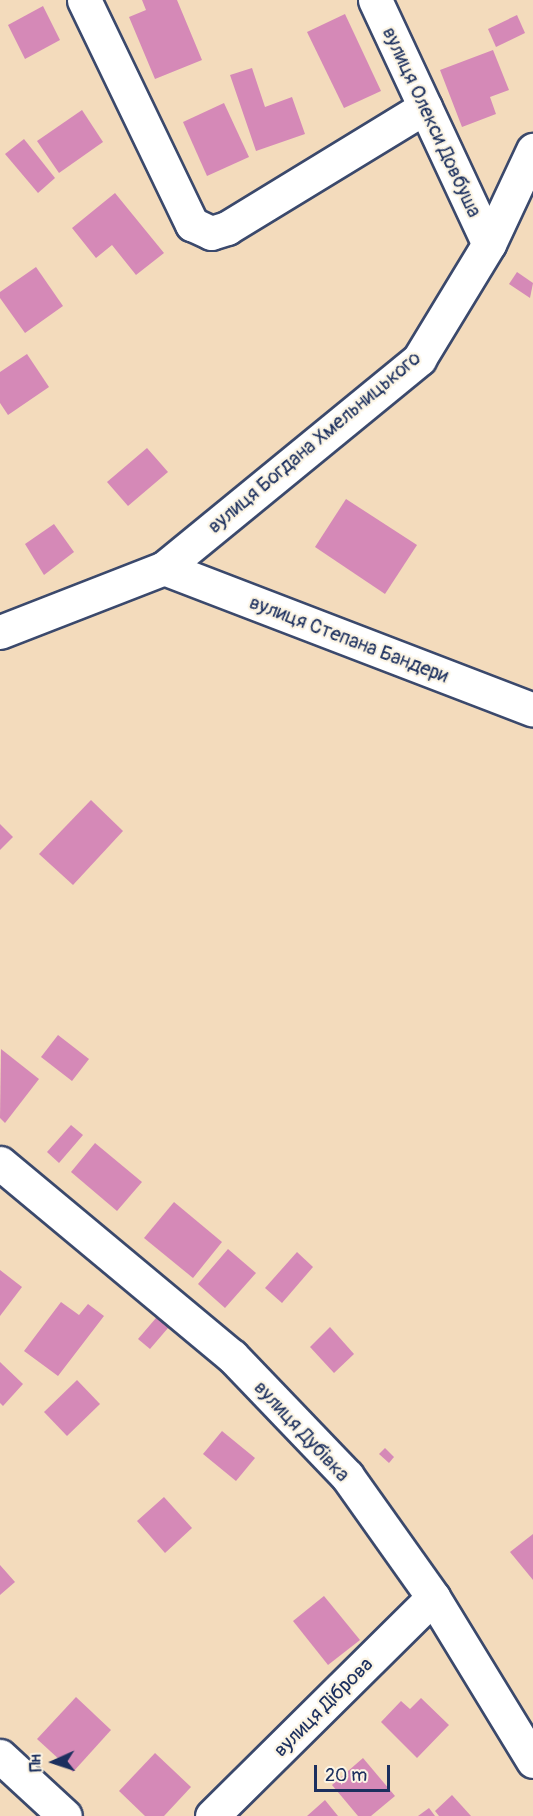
<!DOCTYPE html>
<meta charset="utf-8">
<style>
body{margin:0}
#map{position:relative;width:533px;height:1816px;overflow:hidden;background:#f3dbbc;font-family:Pangolin,sans-serif}
div>[style]{position:absolute}
.building>*{inset:0;background:#d589b7}
.roads{filter:drop-shadow(2px 0 #3b496c) drop-shadow(-2px 0 #3b496c) drop-shadow(0 2px #3b496c) drop-shadow(0 -2px #3b496c)}
.minor>*{height:33px;margin:-16.5px;padding:0 16.5px;transform-origin:16.5px;border-radius:16.5px;background:#fff}
span{translate:-50% -50%;white-space:nowrap;text-align:center;line-height:1.15;-webkit-text-stroke:4.5px #fcf5e5;paint-order:stroke}
.street-label{font-size:20px;color:#1b2f5e}
.north{position:absolute;left:24px;top:1732px;width:60px;height:60px;-webkit-text-stroke:4px #fcf5e5;paint-order:stroke;rotate:267deg;font-size:16px;font-weight:700;line-height:24px;text-align:center;color:#1b2f5e}
.north::after{content:'';display:block;margin:auto;width:21px;height:27px;background:#1b2f5e;clip-path:polygon(50% 0,100% 100%,50% 72%,0 100%)}
.scale{position:absolute;left:314px;top:1765px;width:76px;height:27px;box-sizing:border-box;border:3px solid #1b2f5e;border-top:0;padding-left:8px;font-size:18px;line-height:21px;white-space:nowrap;color:#1b2f5e;-webkit-text-stroke:4px #fcf5e5;paint-order:stroke}
</style>
<div id="map">
<div class="building">
<i style="clip-path:polygon(142px 0,177px 0,202px 60px,155px 79px,129px 17px,146px 10px)"></i>
<i style="clip-path:polygon(43px 6px,60px 40px,25px 59px,8px 25px)"></i>
<i style="clip-path:polygon(345px 14px,381px 91px,344px 108px,307px 32px)"></i>
<i style="clip-path:polygon(517px 15px,525px 33px,496px 47px,488px 29px)"></i>
<i style="clip-path:polygon(493px 50px,509px 90px,490px 97px,496px 114px,462px 127px,440px 70px)"></i>
<i style="clip-path:polygon(252px 68px,265px 107px,292px 97px,305px 134px,256px 151px,230px 75px)"></i>
<i style="clip-path:polygon(224px 103px,249px 157px,207px 176px,183px 122px)"></i>
<i style="clip-path:polygon(82px 110px,103px 142px,59px 173px,37px 141px)"></i>
<i style="clip-path:polygon(24px 139px,55px 178px,38px 193px,5px 154px)"></i>
<i style="clip-path:polygon(115px 193px,164px 253px,136px 275px,112px 245px,96px 258px,72px 228px)"></i>
<i style="clip-path:polygon(36px 267px,63px 306px,25px 333px,0 298px,0 292px)"></i>
<i style="clip-path:polygon(517px 272px,533px 283px,530px 298px,509px 284px)"></i>
<i style="clip-path:polygon(27px 354px,49px 387px,8px 415px,0 403px,0 372px)"></i>
<i style="clip-path:polygon(147px 448px,168px 472px,128px 506px,107px 482px)"></i>
<i style="clip-path:polygon(346px 499px,417px 545px,385px 594px,315px 547px)"></i>
<i style="clip-path:polygon(54px 524px,74px 552px,44px 575px,25px 544px)"></i>
<i style="clip-path:polygon(91px 800px,123px 831px,73px 885px,39px 854px)"></i>
<i style="clip-path:polygon(0 824px,13px 837px,0 850px)"></i>
<i style="clip-path:polygon(58px 1035px,89px 1059px,72px 1081px,41px 1057px)"></i>
<i style="clip-path:polygon(1px 1049px,39px 1079px,5px 1123px,0 1118px)"></i>
<i style="clip-path:polygon(71px 1125px,83px 1135px,59px 1163px,47px 1152px)"></i>
<i style="clip-path:polygon(95px 1143px,142px 1182px,117px 1211px,71px 1172px)"></i>
<i style="clip-path:polygon(174px 1202px,222px 1242px,193px 1278px,144px 1238px)"></i>
<i style="clip-path:polygon(228px 1249px,256px 1273px,225px 1308px,198px 1284px)"></i>
<i style="clip-path:polygon(297px 1252px,313px 1267px,282px 1303px,265px 1288px)"></i>
<i style="clip-path:polygon(0 1270px,22px 1287px,0 1316px)"></i>
<i style="clip-path:polygon(61px 1302px,79px 1315px,88px 1304px,104px 1316px,58px 1376px,24px 1351px)"></i>
<i style="clip-path:polygon(162px 1311px,174px 1321px,150px 1349px,138px 1339px)"></i>
<i style="clip-path:polygon(330px 1327px,354px 1354px,334px 1373px,310px 1347px)"></i>
<i style="clip-path:polygon(0 1362px,23px 1384px,3px 1406px,0 1403px)"></i>
<i style="clip-path:polygon(77px 1380px,100px 1404px,67px 1436px,44px 1412px)"></i>
<i style="clip-path:polygon(222px 1431px,255px 1458px,236px 1481px,203px 1454px)"></i>
<i style="clip-path:polygon(385px 1448px,394px 1457px,389px 1463px,379px 1454px)"></i>
<i style="clip-path:polygon(164px 1497px,192px 1528px,165px 1553px,137px 1521px)"></i>
<i style="clip-path:polygon(533px 1534px,533px 1580px,510px 1552px)"></i>
<i style="clip-path:polygon(0 1565px,15px 1582px,0 1595px)"></i>
<i style="clip-path:polygon(324px 1596px,360px 1640px,328px 1665px,293px 1621px)"></i>
<i style="clip-path:polygon(76px 1697px,111px 1730px,73px 1772px,37px 1739px)"></i>
<i style="clip-path:polygon(421px 1698px,449px 1725px,417px 1758px,381px 1722px,401px 1701px,410px 1709px)"></i>
<i style="clip-path:polygon(155px 1753px,191px 1787px,164px 1816px,145px 1816px,119px 1791px)"></i>
<i style="clip-path:polygon(363px 1758px,395px 1796px,371px 1816px,358px 1816px,332px 1785px)"></i>
<i style="clip-path:polygon(452px 1795px,471px 1816px,439px 1816px,435px 1811px)"></i>
<i style="clip-path:polygon(325px 1800px,338px 1816px,307px 1816px)"></i>
<i style="clip-path:polygon(429px 1808px,435px 1816px,418px 1816px)"></i>
</div>
<div class="roads">
<div class="minor">
<i style="left:84px;top:0;width:249px;rotate:64.3deg"></i>
<i style="left:192px;top:224px;width:21px;rotate:25deg"></i>
<i style="left:211px;top:233px;width:17px;rotate:-17deg"></i>
<i style="left:227px;top:228px;width:232px;rotate:-31.4deg"></i>
<i style="left:375px;top:0;width:269px;rotate:65deg"></i>
<i style="left:164px;top:568px;width:395px;rotate:21deg"></i>
<i style="left:0;top:632px;width:176px;rotate:-21.3deg"></i>
<i style="left:164px;top:568px;width:330px;rotate:-39.3deg"></i>
<i style="left:419px;top:359px;width:135px;rotate:-58.7deg"></i>
<i style="left:489px;top:244px;width:104px;rotate:-64.9deg"></i>
<i style="left:0;top:1163px;width:302px;rotate:39.8deg"></i>
<i style="left:232px;top:1356px;width:166px;rotate:46.2deg"></i>
<i style="left:347px;top:1476px;width:148px;rotate:54.6deg"></i>
<i style="left:433px;top:1597px;width:192px;rotate:58.6deg"></i>
<i style="left:0;top:1756px;width:88px;rotate:42.7deg"></i>
<i style="left:212px;top:1816px;width:311px;rotate:-44.7deg"></i>
</div>
</div>
<div class="street-label">
<span style="left:432px;top:122px;rotate:65deg">вулиця Олекси Довбуша</span>
<span style="left:314px;top:442px;rotate:-40deg">вулиця Богдана Хмельницького</span>
<span style="left:349px;top:639px;rotate:21deg">вулиця Степана Бандери</span>
<span style="left:302px;top:1431px;rotate:47deg">вулиця Дубівка</span>
<span style="left:323px;top:1707px;rotate:-45deg">вулиця Діброва</span>
</div>
<div class="north">Пн</div>
<div class="scale">20 m</div>
</div>
